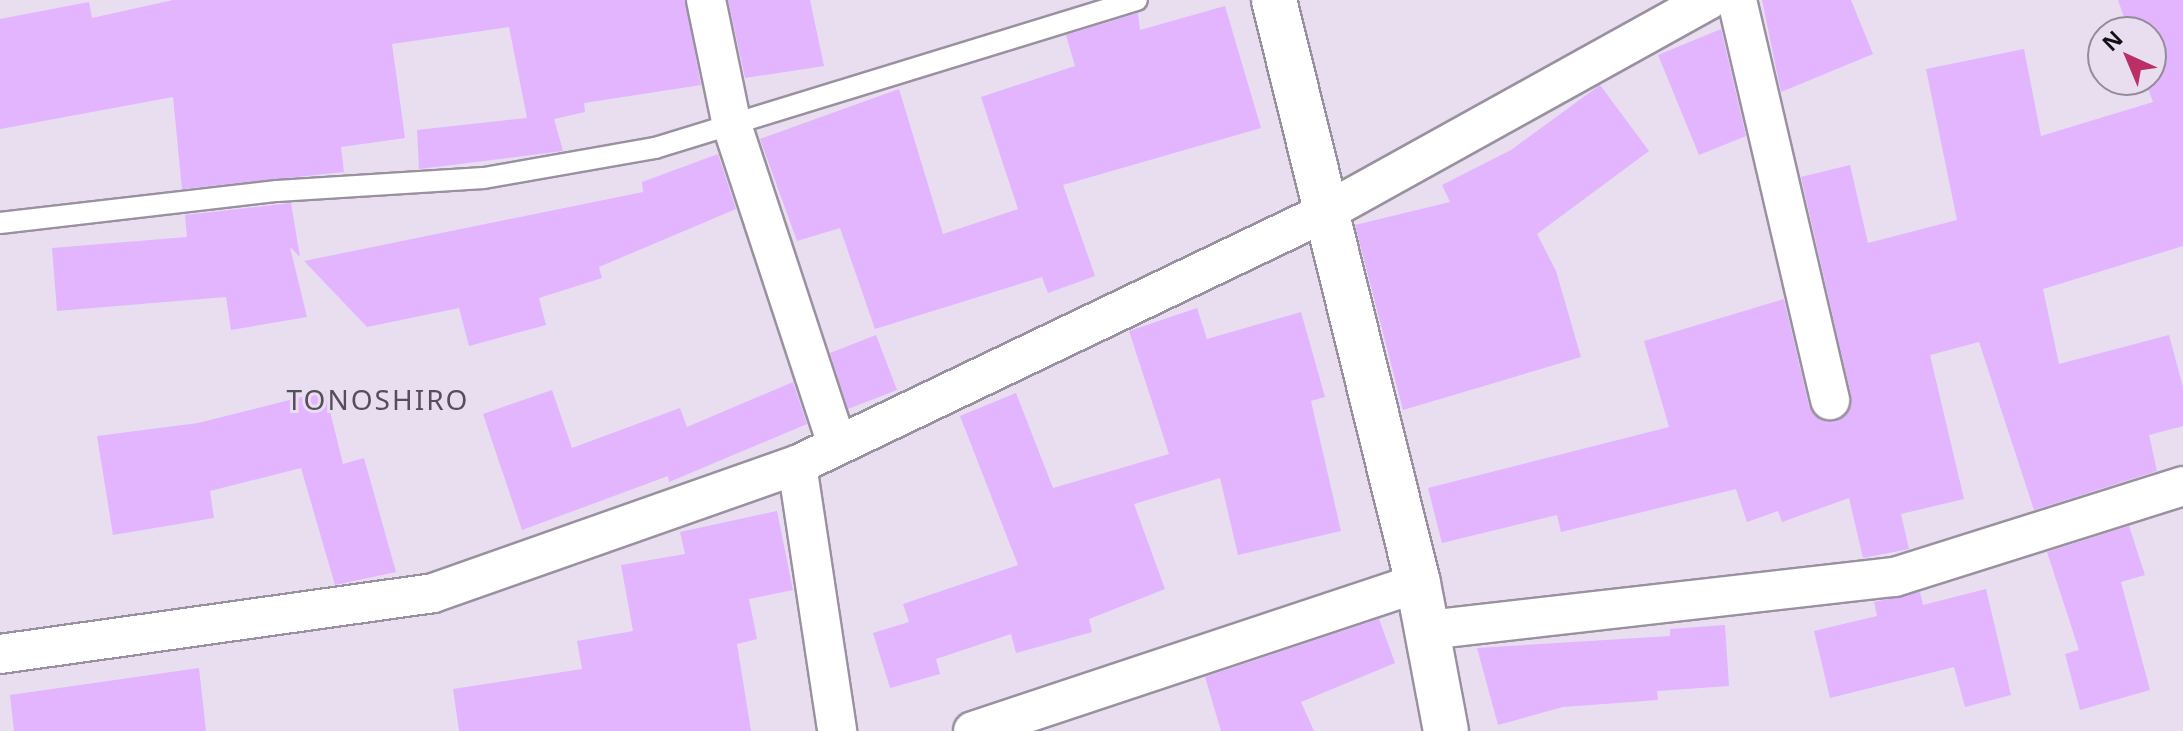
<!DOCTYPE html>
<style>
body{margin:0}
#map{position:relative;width:2183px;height:731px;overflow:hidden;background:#e8deef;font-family:"Noto Sans",sans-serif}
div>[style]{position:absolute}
.building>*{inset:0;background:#e2b5fe}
.roads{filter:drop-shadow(2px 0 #9a91a0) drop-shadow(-2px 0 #9a91a0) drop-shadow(0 2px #9a91a0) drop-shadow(0 -2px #9a91a0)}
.lane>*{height:20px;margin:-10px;padding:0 10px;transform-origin:10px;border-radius:10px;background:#fff}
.street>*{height:38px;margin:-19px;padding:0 19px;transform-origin:19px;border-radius:19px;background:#fff}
.secondary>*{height:44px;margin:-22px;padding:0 22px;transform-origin:22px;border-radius:22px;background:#fff}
span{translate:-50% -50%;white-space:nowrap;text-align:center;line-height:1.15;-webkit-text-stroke:6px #e8deef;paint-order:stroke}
.quarter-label{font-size:28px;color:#564e5c;letter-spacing:2px}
.north{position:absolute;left:2087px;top:16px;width:80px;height:80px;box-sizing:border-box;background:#e8deef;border:2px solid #938c98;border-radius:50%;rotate:316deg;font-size:22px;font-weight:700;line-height:32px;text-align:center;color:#131015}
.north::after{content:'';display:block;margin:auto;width:28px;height:36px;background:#bb2f66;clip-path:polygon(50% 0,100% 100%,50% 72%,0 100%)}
</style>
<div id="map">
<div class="building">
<i style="clip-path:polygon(173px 0,685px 0,701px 85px,584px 103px,585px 112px,554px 119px,563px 151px,419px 169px,417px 130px,527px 118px,509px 27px,392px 44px,405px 138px,341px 147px,344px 172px,182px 189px,173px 97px,0 129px,0 19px,89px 2px,92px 18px)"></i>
<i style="clip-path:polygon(728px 0,810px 0,824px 66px,745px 78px)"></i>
<i style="clip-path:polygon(1762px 0,1851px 0,1873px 54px,1781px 92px)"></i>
<i style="clip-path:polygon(2118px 0,2183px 0,2183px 246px,2043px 289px,2059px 364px,2169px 335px,2183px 387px,2183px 426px,2149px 435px,2157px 471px,2034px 510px,1979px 342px,1930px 355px,1964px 499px,1901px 514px,1909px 549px,1863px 558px,1849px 498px,1782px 522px,1778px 511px,1747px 522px,1736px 489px,1561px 532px,1557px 515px,1442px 543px,1428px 488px,1669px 427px,1644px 341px,1784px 299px,1809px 406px,1824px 421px,1844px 417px,1851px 395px,1801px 177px,1850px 165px,1868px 243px,1957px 220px,1926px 69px,2024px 49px,2041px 136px,2153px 102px,2145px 80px,2151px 80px,2151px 32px,2129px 32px)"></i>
<i style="clip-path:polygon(1225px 6px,1261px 128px,1063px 185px,1095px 276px,1048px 293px,1042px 277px,875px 329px,840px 228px,797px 241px,760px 139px,899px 89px,943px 234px,1018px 209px,981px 97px,1075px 66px,1066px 35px,1138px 13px,1140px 30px)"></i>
<i style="clip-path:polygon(1721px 29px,1746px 136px,1699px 155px,1658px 55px)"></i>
<i style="clip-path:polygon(1600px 85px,1649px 151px,1537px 234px,1556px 271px,1581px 357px,1403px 410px,1355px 225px,1450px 202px,1442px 185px,1511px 150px)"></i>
<i style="clip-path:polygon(718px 154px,736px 209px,599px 267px,602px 278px,539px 298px,546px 325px,469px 346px,459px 308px,367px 327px,304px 261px,643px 192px,642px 182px)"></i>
<i style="clip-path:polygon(291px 203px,300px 257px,290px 247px,307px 317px,231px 330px,226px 297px,57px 311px,52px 248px,187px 237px,185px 215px)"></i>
<i style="clip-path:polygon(1197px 308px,1207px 339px,1301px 312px,1325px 397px,1311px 401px,1341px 531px,1238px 555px,1220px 478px,1134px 504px,1165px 589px,1089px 619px,1092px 632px,1016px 653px,1011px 634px,936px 659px,940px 674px,890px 688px,873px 633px,909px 622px,903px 604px,1018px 565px,960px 416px,1016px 393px,1053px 488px,1169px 454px,1129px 331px)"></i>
<i style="clip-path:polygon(876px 335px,897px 390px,848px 409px,830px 353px)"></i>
<i style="clip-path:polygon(793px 382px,807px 424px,669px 482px,668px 476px,522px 530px,483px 414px,552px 390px,572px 448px,680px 408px,687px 427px)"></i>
<i style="clip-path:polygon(325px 391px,343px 464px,364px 458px,396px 572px,335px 585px,301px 468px,210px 491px,214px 518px,113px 535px,97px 436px,198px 423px)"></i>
<i style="clip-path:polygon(777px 511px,793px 590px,749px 599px,757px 639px,737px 644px,751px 731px,459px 731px,453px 689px,582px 669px,577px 641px,633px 631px,621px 565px,685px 554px,680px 532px)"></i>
<i style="clip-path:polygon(2129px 526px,2145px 575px,2121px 582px,2150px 690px,2080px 710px,2065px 654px,2079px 650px,2047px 552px)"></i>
<i style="clip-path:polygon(1986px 589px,2011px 695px,1965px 707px,1954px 667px,1830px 698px,1814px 631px,1877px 616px,1874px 602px,1920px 592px,1923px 605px)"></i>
<i style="clip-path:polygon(1379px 619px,1395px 663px,1301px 702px,1314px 731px,1221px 731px,1205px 677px)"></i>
<i style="clip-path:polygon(1725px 625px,1729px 686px,1657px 691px,1658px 700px,1563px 707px,1498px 725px,1477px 648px,1670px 636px,1670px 629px)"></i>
<i style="clip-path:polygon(199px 668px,206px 731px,14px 731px,10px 695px)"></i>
</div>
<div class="roads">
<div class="lane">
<i style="left:0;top:223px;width:279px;rotate:-6.6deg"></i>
<i style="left:277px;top:191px;width:207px;rotate:-3.6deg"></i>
<i style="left:484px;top:178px;width:174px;rotate:-10deg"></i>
<i style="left:655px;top:148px;width:504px;rotate:-17.07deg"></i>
</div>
<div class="street">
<i style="left:706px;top:0;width:128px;rotate:78.3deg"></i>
<i style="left:732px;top:125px;width:337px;rotate:71.8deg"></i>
<i style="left:1737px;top:0;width:411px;rotate:76.9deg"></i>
<i style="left:797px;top:465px;width:269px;rotate:81.4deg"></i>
<i style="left:1428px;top:630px;width:470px;rotate:-6.5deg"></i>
<i style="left:1895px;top:577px;width:302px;rotate:-17.5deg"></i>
<i style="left:0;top:654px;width:437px;rotate:-8deg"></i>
<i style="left:433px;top:593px;width:386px;rotate:-19.4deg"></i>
<i style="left:797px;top:465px;width:586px;rotate:-25.56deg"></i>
<i style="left:1326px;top:212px;width:438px;rotate:-29deg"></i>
<i style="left:973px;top:731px;width:469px;rotate:-18.4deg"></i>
</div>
<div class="secondary">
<i style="left:1274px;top:0;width:601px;rotate:76.13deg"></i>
<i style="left:1418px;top:583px;width:151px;rotate:79.3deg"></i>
</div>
</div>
<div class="quarter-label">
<span style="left:378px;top:399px">TONOSHIRO</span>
</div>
<div class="north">N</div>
</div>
